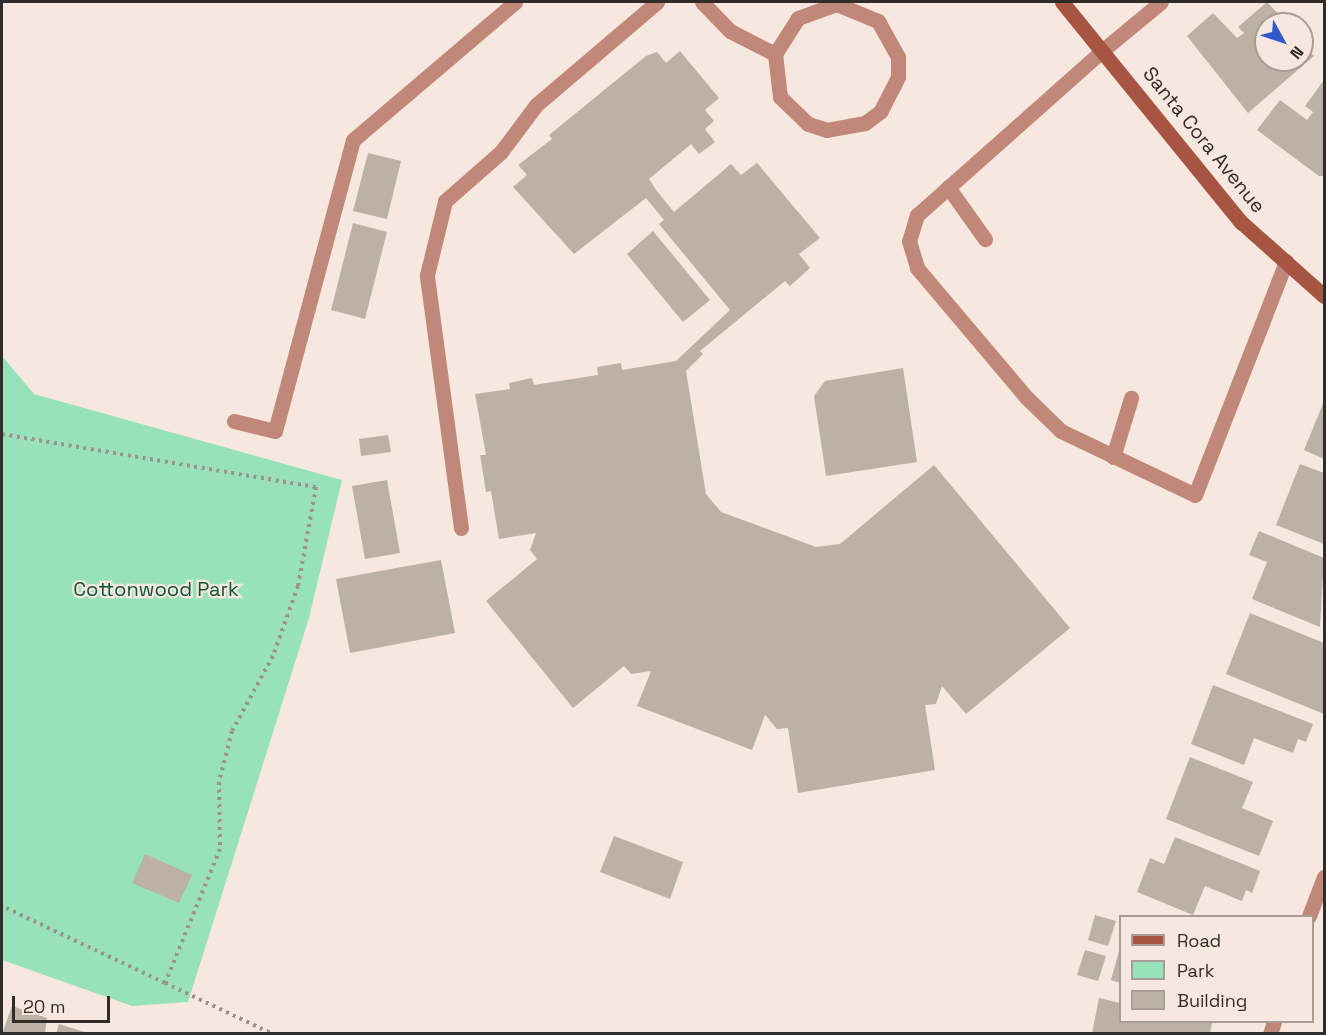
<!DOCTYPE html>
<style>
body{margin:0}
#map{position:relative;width:1326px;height:1035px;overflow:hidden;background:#f6e7df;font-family:"Space Grotesk",sans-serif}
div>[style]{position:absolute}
.green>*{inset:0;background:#98e2b9}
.building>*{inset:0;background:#bbb2a5}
.path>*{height:4px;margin-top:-2px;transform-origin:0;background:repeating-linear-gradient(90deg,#9d928d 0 3px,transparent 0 7.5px)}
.lane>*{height:15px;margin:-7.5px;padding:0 7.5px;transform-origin:7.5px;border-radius:7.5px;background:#c18779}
.street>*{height:15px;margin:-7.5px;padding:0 7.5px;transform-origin:7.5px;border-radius:7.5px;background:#c18779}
.secondary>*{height:15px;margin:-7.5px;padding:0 7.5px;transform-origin:7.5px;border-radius:7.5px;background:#a75442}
span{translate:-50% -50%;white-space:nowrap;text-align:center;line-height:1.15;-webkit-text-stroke:4.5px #f6e7df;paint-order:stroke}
.street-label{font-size:20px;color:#312b29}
.park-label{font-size:20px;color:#105336}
.frame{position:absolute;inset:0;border:3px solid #312b29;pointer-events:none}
.legend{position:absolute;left:1119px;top:915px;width:195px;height:108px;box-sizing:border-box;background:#f6e7df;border:2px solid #a79c96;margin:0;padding:8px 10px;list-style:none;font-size:18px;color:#312b29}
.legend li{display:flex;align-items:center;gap:12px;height:30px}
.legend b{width:30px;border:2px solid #a79c96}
.north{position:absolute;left:1254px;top:12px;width:60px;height:60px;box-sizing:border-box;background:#f6e7df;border:2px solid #a79c96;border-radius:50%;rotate:130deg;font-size:16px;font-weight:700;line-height:24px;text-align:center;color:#312b29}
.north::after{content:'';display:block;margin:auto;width:21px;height:27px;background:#3259c9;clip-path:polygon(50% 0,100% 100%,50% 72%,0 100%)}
.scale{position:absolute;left:12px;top:996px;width:98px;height:27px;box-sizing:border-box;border:3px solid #312b29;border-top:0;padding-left:8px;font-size:18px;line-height:21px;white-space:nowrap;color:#312b29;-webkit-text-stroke:4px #f6e7df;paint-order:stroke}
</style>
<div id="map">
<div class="green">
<i style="clip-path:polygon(2px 356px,34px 394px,342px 480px,309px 618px,188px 1002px,132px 1006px,2px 960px)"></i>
</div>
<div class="building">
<i style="clip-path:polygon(1267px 2px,1288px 24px,1266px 24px,1266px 60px,1302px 60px,1302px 42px,1314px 56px,1248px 113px,1187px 36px,1213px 13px,1237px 38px,1244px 33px,1238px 27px)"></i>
<i style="clip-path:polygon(680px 51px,719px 98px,705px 110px,714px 121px,705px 129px,715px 142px,699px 154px,691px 144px,649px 179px,656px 190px,674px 212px,731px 164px,741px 175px,757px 163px,820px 238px,799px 254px,810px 268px,790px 286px,785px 281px,700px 351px,703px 354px,686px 371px,706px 494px,721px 512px,816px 547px,840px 544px,934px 465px,1070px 628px,966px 714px,942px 686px,936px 704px,925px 705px,935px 770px,798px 793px,788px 728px,777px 729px,765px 715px,752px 750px,637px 706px,651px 671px,631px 674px,624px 666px,573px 708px,486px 601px,537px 559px,530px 550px,536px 533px,499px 539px,491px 491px,486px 492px,480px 455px,486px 455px,475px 394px,510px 389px,509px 383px,532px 378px,534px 385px,598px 375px,597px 367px,621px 363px,622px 370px,676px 361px,730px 310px,659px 224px,664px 220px,646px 198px,574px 254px,513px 187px,527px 175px,518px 165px,552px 139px,549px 135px,646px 56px,657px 52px,666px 63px)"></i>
<i style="clip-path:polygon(1324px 80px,1324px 176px,1319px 176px,1257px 130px,1280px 100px,1307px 120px,1313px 112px,1305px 106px)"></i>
<i style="clip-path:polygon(368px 153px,401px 161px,387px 219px,353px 211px)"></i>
<i style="clip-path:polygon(353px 223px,387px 232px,365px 319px,331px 310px)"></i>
<i style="clip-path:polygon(653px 231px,710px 300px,683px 322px,627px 254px)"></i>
<i style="clip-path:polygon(903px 368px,917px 462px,826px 476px,814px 396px,825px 381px)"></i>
<i style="clip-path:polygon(1324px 401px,1324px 459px,1304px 450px)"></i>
<i style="clip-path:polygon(388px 435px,391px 452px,361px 456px,359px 439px)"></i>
<i style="clip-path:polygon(1300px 464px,1324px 473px,1324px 544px,1276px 525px)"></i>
<i style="clip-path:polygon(387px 480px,400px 553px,365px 559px,352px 486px)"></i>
<i style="clip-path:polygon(1259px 531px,1324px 558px,1320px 627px,1252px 599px,1267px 562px,1249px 555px)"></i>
<i style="clip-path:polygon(441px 560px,455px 633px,350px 653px,336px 579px)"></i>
<i style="clip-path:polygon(1250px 613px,1324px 643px,1324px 714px,1226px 674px)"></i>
<i style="clip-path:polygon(1213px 685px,1313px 724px,1306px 742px,1298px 739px,1293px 753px,1254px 738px,1244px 765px,1191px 744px)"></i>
<i style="clip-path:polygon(1190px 757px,1253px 782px,1242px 808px,1273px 821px,1259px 856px,1166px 819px)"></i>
<i style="clip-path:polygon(614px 836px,683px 862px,670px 899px,600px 872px)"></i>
<i style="clip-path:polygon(1175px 837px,1260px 871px,1252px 893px,1246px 890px,1242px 901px,1205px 886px,1193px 915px,1137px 892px,1150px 858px,1164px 864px)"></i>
<i style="clip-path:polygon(145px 854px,192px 875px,179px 903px,132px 883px)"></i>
<i style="clip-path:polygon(1095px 915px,1116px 921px,1108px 946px,1088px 940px)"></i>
<i style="clip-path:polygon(1120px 947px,1120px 983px,1111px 980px)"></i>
<i style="clip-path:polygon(1085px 950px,1106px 956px,1098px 981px,1077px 975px)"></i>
<i style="clip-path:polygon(1099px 998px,1120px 1003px,1120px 1022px,1205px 1022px,1212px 1023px,1210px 1034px,1092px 1034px)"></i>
<i style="clip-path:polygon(12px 1006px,47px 1018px,45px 1034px,2px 1034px)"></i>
<i style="clip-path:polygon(59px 1024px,88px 1033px,88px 1034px,56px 1034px)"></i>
</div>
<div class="path">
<i style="left:2px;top:434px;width:318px;rotate:9.6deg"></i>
<i style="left:316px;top:487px;width:101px;rotate:100.3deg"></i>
<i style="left:298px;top:586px;width:74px;rotate:109.7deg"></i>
<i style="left:273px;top:656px;width:85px;rotate:118.7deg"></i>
<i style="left:232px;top:731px;width:53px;rotate:104.3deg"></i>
<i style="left:219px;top:782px;width:67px;rotate:89.1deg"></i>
<i style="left:220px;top:849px;width:145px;rotate:112.3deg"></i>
<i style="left:165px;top:983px;width:180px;rotate:-154.7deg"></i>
<i style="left:165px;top:983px;width:119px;rotate:25.3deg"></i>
</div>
<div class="lane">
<i style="left:702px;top:2px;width:40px;rotate:46deg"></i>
<i style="left:730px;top:31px;width:51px;rotate:27.1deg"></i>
<i style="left:839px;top:5px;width:42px;rotate:22.3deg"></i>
<i style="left:878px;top:21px;width:41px;rotate:60.9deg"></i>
<i style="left:898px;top:57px;width:20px;rotate:90deg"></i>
<i style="left:898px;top:77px;width:38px;rotate:117deg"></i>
<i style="left:881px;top:111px;width:20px;rotate:143deg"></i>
<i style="left:865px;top:123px;width:39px;rotate:170deg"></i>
<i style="left:827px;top:130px;width:20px;rotate:-162deg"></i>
<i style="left:808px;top:124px;width:39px;rotate:-136deg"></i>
<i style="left:780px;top:97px;width:43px;rotate:-96.6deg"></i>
<i style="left:775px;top:54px;width:43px;rotate:-57.4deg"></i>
<i style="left:798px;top:18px;width:47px;rotate:-20deg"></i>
<i style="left:1103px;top:50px;width:249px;rotate:138.4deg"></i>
<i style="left:917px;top:215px;width:27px;rotate:107deg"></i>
<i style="left:909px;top:241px;width:28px;rotate:73deg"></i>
<i style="left:917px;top:268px;width:169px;rotate:49.8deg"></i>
<i style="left:1026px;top:397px;width:49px;rotate:44.2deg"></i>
<i style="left:1061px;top:431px;width:148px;rotate:25.5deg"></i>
<i style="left:1195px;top:495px;width:251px;rotate:-68.7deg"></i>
<i style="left:948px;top:187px;width:64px;rotate:54.6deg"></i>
<i style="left:234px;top:421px;width:42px;rotate:13.7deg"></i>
<i style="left:275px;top:431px;width:301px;rotate:-75deg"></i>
<i style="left:353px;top:140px;width:213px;rotate:-40.4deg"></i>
<i style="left:1113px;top:457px;width:62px;rotate:-73deg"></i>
<i style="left:461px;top:528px;width:255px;rotate:-97.7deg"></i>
<i style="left:427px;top:275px;width:76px;rotate:-76.3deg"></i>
<i style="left:445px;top:201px;width:74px;rotate:-41.2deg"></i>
<i style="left:501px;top:152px;width:59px;rotate:-53.3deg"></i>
<i style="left:536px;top:105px;width:159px;rotate:-40.4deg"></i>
</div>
<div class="street">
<i style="left:1103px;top:50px;width:75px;rotate:-39.6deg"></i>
<i style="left:1309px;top:916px;width:42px;rotate:-69deg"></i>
<i style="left:1270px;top:1034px;width:13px;rotate:-72deg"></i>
</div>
<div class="secondary">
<i style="left:1062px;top:2px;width:284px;rotate:50.9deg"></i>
<i style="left:1241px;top:222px;width:111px;rotate:41.7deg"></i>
</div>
<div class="street-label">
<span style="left:1204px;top:140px;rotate:51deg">Santa Cora Avenue</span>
</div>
<div class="park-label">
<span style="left:156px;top:589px">Cottonwood Park</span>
</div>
<div class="frame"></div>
<ul class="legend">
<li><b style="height:8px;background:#a75442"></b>Road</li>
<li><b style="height:16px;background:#98e2b9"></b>Park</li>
<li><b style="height:16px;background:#bbb2a5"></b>Building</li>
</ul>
<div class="north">N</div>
<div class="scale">20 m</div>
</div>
